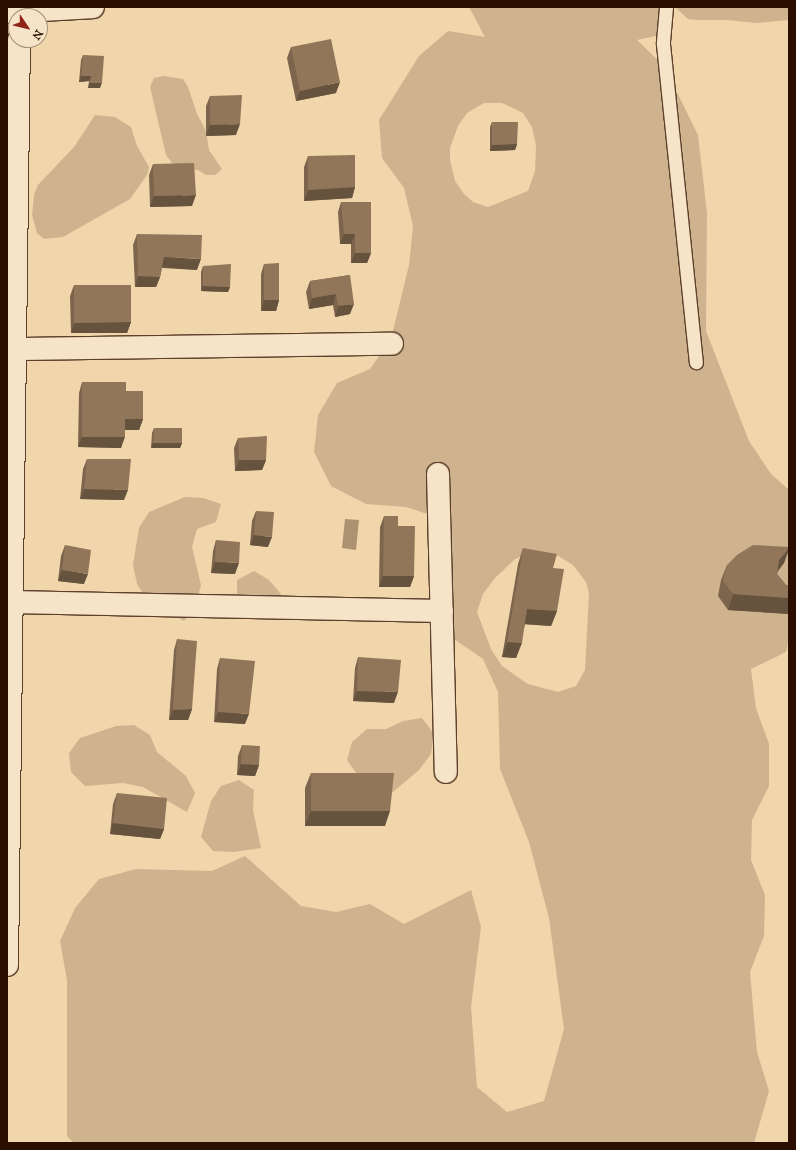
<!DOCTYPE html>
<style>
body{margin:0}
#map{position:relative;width:796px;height:1150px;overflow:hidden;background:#f1d5ab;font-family:"IM FELL Great Primer",serif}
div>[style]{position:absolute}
.green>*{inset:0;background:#cfb38e}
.water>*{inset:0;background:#ad9271}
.roads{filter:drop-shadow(1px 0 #5c402b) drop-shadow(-1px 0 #5c402b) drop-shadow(0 1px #5c402b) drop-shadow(0 -1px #5c402b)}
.service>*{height:13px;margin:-6.5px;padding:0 6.5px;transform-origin:6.5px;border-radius:6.5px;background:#f6e4c8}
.minor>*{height:22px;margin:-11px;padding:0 11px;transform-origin:11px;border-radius:11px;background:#f6e4c8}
.wall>*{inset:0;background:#7d654d}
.shaded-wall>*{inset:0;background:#66533e}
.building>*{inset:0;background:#917659}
span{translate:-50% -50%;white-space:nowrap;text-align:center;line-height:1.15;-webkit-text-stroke:3px #f6e4c8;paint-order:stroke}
.frame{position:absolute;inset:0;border:8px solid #2a0f00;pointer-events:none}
.north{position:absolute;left:8px;top:8px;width:40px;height:40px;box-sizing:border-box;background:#f6e4c8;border:1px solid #a48f78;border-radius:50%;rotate:125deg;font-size:11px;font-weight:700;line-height:16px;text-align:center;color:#2a0f00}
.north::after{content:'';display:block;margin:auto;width:14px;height:18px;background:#8f2418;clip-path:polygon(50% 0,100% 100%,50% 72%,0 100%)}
</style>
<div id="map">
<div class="green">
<i style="clip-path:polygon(evenodd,469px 7px,667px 7px,665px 34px,637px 40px,664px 66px,698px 135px,707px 213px,706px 331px,749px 441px,771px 474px,789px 490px,789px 639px,786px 652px,751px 669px,756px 708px,769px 744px,769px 786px,752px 820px,751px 860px,765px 895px,764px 936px,750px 972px,757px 1052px,769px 1091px,754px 1143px,74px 1143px,67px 1136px,67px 980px,60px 941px,75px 908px,99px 879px,136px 869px,212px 871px,245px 856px,301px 906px,336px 912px,370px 904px,404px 924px,471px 890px,481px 927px,471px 1007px,477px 1087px,507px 1112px,544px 1101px,564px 1029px,549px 918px,529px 842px,500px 769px,498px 692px,483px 659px,451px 637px,452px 557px,443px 519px,406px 507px,366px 504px,331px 486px,314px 452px,318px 415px,337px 383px,370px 369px,391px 339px,409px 265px,413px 226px,404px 188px,382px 158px,379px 120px,419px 56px,448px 31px,485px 37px,469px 7px,484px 103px,502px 103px,523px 113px,532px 127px,536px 145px,535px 171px,528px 191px,488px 207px,473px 202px,464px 194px,455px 181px,450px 160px,450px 148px,458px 126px,467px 113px,484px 103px,469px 7px,555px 554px,573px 565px,586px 582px,589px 593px,585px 670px,576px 686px,558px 692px,528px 684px,502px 666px,491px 649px,477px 612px,483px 594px,495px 578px,515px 559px,525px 555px,555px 554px)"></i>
<i style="clip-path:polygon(675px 7px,789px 7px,789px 20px,756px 23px,727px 20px,697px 20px,688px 19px)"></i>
<i style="clip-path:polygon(164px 76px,183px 79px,188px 87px,197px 114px,206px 131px,209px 150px,222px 169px,215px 175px,206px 175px,198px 170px,180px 168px,172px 163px,166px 155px,150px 87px,154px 78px)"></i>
<i style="clip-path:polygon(95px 115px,115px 117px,131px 127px,137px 146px,149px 167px,147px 175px,130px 199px,63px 237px,44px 239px,37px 233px,32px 215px,34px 195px,38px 185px,74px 147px)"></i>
<i style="clip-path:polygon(185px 497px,203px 498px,221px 504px,216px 522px,197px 529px,192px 547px,201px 585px,196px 604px,184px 621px,147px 600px,137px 584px,133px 565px,139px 528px,149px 512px)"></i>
<i style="clip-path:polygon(254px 571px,269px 580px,281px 594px,273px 611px,237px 600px,237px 580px)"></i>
<i style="clip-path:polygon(422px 718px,434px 734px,431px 754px,419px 770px,393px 792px,374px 787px,358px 776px,347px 760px,352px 742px,367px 729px,386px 729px,403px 721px)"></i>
<i style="clip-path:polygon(134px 725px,150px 735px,157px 752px,186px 776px,195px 793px,187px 812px,143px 787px,123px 783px,85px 786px,71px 772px,69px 753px,80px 738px,116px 726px)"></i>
<i style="clip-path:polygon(239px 780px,254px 790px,253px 810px,261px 848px,233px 852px,213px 851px,201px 837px,211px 801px,221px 786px)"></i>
</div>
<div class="water">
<i style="clip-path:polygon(345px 519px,359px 520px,356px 550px,342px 548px)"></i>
</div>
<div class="roads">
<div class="service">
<i style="left:666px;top:7px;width:37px;rotate:95deg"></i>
<i style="left:663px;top:44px;width:320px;rotate:84.1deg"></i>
</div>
<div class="minor">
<i style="left:7px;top:12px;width:86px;rotate:-3.3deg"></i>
<i style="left:14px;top:349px;width:378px;rotate:-0.8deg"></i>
<i style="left:438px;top:474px;width:298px;rotate:88.5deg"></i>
<i style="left:11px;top:602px;width:431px;rotate:1.2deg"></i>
<i style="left:7px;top:965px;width:925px;rotate:-89.26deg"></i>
</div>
</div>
<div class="wall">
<i style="clip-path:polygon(291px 47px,336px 93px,296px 101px,287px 58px)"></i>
<i style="clip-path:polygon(83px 55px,100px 88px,88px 88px,89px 81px,79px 82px,81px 60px)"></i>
<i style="clip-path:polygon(210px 96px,236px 135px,206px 136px,206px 106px)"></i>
<i style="clip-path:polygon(492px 122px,517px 144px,515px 150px,490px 151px,490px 127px)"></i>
<i style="clip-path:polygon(308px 156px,355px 187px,352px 198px,304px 201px,304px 167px)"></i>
<i style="clip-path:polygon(153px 164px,192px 206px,150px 207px,149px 175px)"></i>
<i style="clip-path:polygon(341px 202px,371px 253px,367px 263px,351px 263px,351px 244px,340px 244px,338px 212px)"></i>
<i style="clip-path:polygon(137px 234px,197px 270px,162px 268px,160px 277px,156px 287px,135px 287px,133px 245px)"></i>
<i style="clip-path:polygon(264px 264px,279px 300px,276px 311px,261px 311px,261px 274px)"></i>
<i style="clip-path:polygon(203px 266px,230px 287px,228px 292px,201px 291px,201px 272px)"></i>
<i style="clip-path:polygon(350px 275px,350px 314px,335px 317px,333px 305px,309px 309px,306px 292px,310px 281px)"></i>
<i style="clip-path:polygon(74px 285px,131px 322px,127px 333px,71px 333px,70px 296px)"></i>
<i style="clip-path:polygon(82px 382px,126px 391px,143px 419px,139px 430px,125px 430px,121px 448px,78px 447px,79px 393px)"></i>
<i style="clip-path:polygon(154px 428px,182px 443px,180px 448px,151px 448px,152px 433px)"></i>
<i style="clip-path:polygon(238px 438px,266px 460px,262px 470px,235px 471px,234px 448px)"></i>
<i style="clip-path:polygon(87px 459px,124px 500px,80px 499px,83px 469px)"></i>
<i style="clip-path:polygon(256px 511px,268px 547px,250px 545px,252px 521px)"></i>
<i style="clip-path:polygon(384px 516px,414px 576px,410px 587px,379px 587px,380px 527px)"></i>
<i style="clip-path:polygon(216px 540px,235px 574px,211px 573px,213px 551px)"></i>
<i style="clip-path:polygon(65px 545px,84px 584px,58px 581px,61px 556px)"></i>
<i style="clip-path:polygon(789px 547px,789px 550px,784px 563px,778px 571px,777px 574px,786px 585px,789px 586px,789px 614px,728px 610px,718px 596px,721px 580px,727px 565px)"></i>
<i style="clip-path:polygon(523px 548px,553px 568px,557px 611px,551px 626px,525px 624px,516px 658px,502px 657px,518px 564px)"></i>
<i style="clip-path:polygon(177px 639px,192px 709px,188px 720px,169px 720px,174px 650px)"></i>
<i style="clip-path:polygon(358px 657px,394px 703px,353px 701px,355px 668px)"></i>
<i style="clip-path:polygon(220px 658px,245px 724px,214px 722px,217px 669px)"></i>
<i style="clip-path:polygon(242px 745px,259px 765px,255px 776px,237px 775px,238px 756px)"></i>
<i style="clip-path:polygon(311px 773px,385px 826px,305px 826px,305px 788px)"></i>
<i style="clip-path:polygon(117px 793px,164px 829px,160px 839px,110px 834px,113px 804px)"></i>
</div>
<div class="shaded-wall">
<i style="clip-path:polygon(81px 76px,91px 76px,89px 81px,79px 82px)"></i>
<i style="clip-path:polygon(340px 82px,336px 93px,296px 101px,300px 91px)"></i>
<i style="clip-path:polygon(90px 83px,102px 83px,100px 88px,88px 88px)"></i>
<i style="clip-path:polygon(240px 124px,236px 135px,206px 136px,210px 125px)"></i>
<i style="clip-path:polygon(517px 144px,515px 150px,490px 151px,492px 145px)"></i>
<i style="clip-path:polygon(355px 187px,352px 198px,304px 201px,308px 190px)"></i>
<i style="clip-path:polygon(196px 195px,192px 206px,150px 207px,154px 196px)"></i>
<i style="clip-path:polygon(344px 234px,355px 234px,351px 244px,340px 244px)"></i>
<i style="clip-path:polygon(355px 253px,371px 253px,367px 263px,351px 263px)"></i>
<i style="clip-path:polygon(164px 257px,201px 259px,197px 270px,160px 267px)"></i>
<i style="clip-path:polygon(138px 276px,160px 277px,156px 287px,135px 287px)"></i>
<i style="clip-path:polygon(203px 286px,230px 287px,228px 292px,201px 291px)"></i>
<i style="clip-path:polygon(336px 294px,333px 305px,309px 309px,312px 298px)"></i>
<i style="clip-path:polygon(264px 300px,279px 300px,276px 311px,261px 311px)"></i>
<i style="clip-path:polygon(354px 304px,350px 314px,335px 317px,338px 306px)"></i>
<i style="clip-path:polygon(131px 322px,127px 333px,71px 333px,74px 323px)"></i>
<i style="clip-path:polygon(125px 419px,143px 419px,139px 430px,122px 430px)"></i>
<i style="clip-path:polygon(82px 437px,125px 437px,121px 448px,78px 447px)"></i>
<i style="clip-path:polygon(153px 443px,182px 443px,180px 448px,151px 448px)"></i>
<i style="clip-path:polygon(239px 460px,266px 460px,262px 470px,235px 471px)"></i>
<i style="clip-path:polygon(84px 489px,128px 490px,124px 500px,80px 499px)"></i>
<i style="clip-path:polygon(254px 535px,272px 537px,268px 547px,250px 545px)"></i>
<i style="clip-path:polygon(789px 548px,784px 563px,774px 576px,779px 560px)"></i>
<i style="clip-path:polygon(215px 562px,239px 563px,235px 574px,211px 573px)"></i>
<i style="clip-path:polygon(62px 570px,88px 574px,84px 584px,58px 581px)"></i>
<i style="clip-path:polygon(383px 576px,414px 576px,410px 587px,379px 587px)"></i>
<i style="clip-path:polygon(733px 594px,789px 598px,789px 614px,728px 610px)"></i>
<i style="clip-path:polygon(527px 609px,557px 611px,551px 626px,522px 624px)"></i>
<i style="clip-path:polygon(507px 642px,522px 643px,516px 658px,502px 657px)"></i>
<i style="clip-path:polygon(357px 691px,398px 692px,394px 703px,353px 701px)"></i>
<i style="clip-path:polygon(192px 709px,188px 720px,169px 720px,173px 710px)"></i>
<i style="clip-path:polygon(218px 712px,249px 714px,245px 724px,214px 722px)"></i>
<i style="clip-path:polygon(241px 764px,259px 765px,255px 776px,237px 775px)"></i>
<i style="clip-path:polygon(311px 811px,390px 811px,385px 826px,305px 826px)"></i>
<i style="clip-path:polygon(113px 823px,164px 829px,160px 839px,110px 834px)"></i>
</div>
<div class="building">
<i style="clip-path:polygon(331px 39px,340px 82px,300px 91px,291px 47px)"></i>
<i style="clip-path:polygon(83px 55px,104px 56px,102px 83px,90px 83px,91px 76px,81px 76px)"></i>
<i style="clip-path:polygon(242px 95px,240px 124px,210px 125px,210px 96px)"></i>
<i style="clip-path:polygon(492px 122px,518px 122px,517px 144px,492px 145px)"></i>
<i style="clip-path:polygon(355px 155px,355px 187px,308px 190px,308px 156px)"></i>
<i style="clip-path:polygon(194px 163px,196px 195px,154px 196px,153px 164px)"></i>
<i style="clip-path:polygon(341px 202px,371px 202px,371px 253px,355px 253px,355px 234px,344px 234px)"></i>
<i style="clip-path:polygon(137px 234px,202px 235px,201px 259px,164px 257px,160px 277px,138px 276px)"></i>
<i style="clip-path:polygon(279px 263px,279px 300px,264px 300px,264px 264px)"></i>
<i style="clip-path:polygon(231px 264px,230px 287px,203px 286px,203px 266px)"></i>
<i style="clip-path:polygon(350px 275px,354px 304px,338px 306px,336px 294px,312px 298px,310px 281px)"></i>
<i style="clip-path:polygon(74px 285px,131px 285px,131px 322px,74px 323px)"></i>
<i style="clip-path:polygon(82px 382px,126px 382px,126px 391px,143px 391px,143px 419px,125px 419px,125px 437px,82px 437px)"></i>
<i style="clip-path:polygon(154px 428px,182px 428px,182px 443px,153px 443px)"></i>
<i style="clip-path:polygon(267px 436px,266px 460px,239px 460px,238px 438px)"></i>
<i style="clip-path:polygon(87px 459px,131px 459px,128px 490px,84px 489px)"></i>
<i style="clip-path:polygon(256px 511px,274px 512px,272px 537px,254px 535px)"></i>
<i style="clip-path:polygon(384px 516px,398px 516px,398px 526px,415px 526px,414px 576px,383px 576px)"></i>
<i style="clip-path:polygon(216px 540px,240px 542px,239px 563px,215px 562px)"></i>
<i style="clip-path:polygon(65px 545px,91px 550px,88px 574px,62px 570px)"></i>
<i style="clip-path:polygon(753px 545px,789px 547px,789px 548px,779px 560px,777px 574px,786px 585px,789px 586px,789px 598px,733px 594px,723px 581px,727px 565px,737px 555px)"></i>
<i style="clip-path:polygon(523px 548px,557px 554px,553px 568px,564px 569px,557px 611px,527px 609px,522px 643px,507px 642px)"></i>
<i style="clip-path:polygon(177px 639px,197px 641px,192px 709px,173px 710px)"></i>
<i style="clip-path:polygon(358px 657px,401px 660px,398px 692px,357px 691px)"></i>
<i style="clip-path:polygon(220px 658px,255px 661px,249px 714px,218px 712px)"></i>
<i style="clip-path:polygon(242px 745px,260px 746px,259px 765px,241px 764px)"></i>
<i style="clip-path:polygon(311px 773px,394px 773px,390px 811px,311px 811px)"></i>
<i style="clip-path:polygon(117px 793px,167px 798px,164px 829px,113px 823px)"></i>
</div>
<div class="frame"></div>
<div class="north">N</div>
</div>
